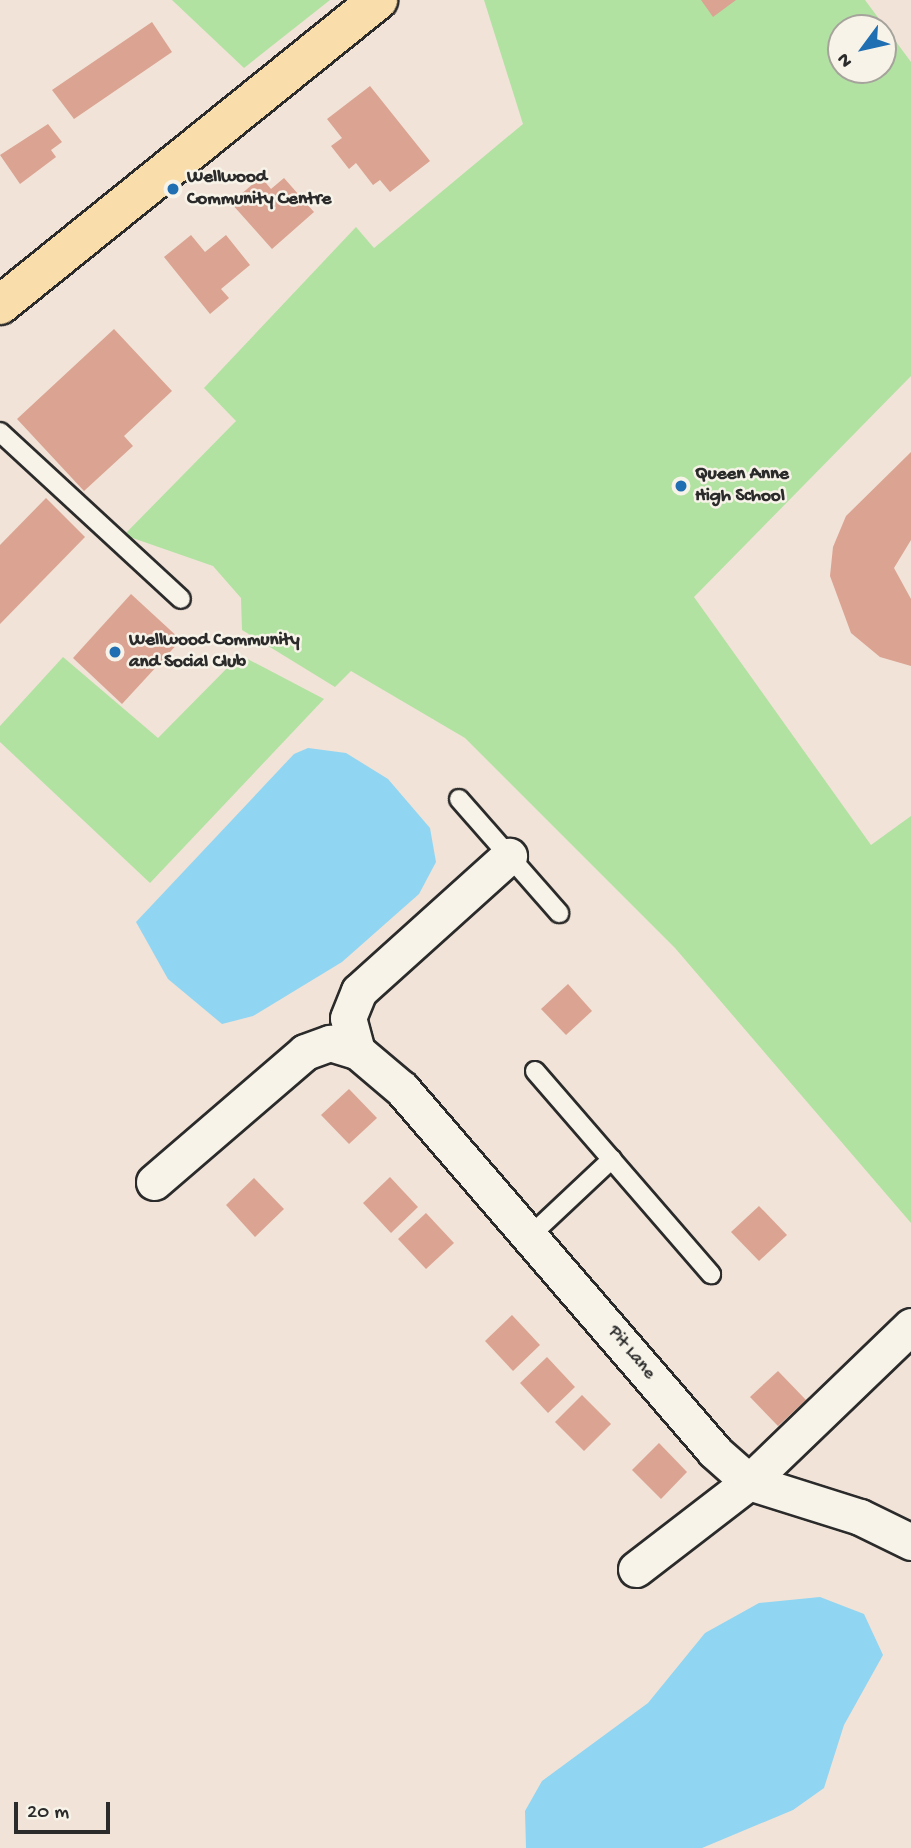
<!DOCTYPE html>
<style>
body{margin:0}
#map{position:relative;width:911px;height:1848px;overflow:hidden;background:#f1e3d7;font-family:"Gochi Hand",sans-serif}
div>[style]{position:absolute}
.green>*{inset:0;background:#b1e2a2}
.water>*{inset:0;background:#90d5f2}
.building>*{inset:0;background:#daa392}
.roads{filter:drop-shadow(2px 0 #2b2b2b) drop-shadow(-2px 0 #2b2b2b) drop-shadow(0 2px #2b2b2b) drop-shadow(0 -2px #2b2b2b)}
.service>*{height:18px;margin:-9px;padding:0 9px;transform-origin:9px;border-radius:9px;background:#f7f3e8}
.minor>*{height:35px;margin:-17.5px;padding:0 17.5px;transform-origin:17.5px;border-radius:17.5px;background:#f7f3e8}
.primary>*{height:38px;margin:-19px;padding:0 19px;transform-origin:19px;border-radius:19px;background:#f9deab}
.dots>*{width:19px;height:19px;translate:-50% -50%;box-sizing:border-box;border:4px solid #f7f3e8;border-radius:50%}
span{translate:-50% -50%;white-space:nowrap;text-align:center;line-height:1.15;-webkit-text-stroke:5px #f7f3e8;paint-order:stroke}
.poi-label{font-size:19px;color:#2b2b2b;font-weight:700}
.left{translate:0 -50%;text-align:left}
.street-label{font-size:19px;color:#2b2b2b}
.north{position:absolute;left:827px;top:14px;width:70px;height:70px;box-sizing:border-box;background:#f7f3e8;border:2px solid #a5a39c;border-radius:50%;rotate:237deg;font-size:19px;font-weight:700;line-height:28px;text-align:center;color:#2b2b2b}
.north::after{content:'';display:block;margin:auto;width:24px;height:32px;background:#1f6fb2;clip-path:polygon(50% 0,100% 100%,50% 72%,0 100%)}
.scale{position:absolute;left:14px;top:1802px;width:96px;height:32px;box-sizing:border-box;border:4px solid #2b2b2b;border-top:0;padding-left:9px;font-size:21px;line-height:24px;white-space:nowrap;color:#2b2b2b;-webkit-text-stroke:5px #f7f3e8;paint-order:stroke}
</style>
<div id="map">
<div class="green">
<i style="clip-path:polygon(172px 0,330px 0,244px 68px)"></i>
<i style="clip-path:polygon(evenodd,484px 0,865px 0,911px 62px,911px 376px,694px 597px,871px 845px,911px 816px,911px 1223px,675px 948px,465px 738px,351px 671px,335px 687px,242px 630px,241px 598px,213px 566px,124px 535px,236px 421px,204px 388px,356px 227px,374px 248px,523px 124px,484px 0,841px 28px,883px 28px,883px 70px,841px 70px,841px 28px)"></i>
<i style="clip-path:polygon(240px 655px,324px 699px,150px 883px,0 742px,0 726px,63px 657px,158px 738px)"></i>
</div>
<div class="water">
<i style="clip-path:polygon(308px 748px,346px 753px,388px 779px,430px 828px,436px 862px,419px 894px,342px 962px,253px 1016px,222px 1024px,168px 979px,136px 922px,294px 754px)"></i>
<i style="clip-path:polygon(820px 1597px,864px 1614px,883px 1655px,844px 1725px,824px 1788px,793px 1810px,702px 1848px,526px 1848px,525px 1811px,542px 1781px,648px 1703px,705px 1633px,759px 1603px)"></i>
</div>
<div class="building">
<i style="clip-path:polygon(701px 0,736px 0,713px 17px)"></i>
<i style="clip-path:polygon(152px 22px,172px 52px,74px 119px,52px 90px)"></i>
<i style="clip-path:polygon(370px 86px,430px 161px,390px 192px,380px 180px,373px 185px,356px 163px,349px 169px,331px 146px,342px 138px,327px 119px)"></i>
<i style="clip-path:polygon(48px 124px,62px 142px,51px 150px,56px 157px,20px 184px,0 155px)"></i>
<i style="clip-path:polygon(261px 177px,271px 189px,284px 178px,314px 212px,272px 249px,231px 203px)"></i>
<i style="clip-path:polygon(191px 235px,205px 252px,226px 235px,250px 265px,221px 289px,229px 298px,210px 314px,164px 257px)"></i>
<i style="clip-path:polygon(114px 329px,172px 391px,124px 436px,133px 446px,84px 491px,17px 419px)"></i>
<i style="clip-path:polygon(911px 452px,911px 540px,894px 568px,911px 599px,911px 666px,880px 657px,851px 633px,830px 576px,833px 547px,846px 516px)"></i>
<i style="clip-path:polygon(46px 498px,85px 537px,0 624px,0 545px)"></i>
<i style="clip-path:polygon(131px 594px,181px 640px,122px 704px,73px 658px)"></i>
<i style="clip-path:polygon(568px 984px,592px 1011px,566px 1035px,541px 1009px)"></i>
<i style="clip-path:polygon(349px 1089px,377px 1118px,349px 1144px,321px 1115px)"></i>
<i style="clip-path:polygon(390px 1177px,418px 1207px,391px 1233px,363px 1203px)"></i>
<i style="clip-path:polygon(254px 1178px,284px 1209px,255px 1237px,226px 1205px)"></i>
<i style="clip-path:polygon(759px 1206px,787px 1235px,759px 1261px,731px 1232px)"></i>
<i style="clip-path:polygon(426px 1213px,454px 1243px,426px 1269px,398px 1239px)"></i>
<i style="clip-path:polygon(512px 1315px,540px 1345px,513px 1371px,485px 1341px)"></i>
<i style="clip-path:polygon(547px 1357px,575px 1387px,548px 1413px,520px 1383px)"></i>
<i style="clip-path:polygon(778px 1371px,806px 1400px,778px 1426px,750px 1397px)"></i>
<i style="clip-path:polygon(582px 1395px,611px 1424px,584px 1451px,555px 1422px)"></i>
<i style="clip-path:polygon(659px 1443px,687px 1472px,661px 1499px,632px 1470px)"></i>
</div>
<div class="roads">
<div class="service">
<i style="left:0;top:432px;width:246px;rotate:42.7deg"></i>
<i style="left:459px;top:799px;width:152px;rotate:48.7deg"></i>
<i style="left:535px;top:1071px;width:269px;rotate:49.1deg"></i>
<i style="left:531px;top:1235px;width:111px;rotate:-43.2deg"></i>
</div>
<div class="minor">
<i style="left:357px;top:1051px;width:34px;rotate:-105deg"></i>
<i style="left:348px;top:1018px;width:29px;rotate:-68deg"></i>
<i style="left:359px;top:991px;width:202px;rotate:-42deg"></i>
<i style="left:154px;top:1182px;width:199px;rotate:-40.7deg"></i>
<i style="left:305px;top:1052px;width:27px;rotate:-20deg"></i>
<i style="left:330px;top:1043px;width:28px;rotate:17deg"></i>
<i style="left:357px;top:1051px;width:59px;rotate:40.2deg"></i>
<i style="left:402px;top:1089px;width:478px;rotate:49.2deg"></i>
<i style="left:714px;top:1451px;width:47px;rotate:41.5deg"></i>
<i style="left:749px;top:1482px;width:116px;rotate:17.5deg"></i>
<i style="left:860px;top:1517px;width:57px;rotate:26.1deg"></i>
<i style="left:636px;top:1569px;width:143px;rotate:-37.6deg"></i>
<i style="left:749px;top:1482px;width:225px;rotate:-43.9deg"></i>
</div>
<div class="primary">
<i style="left:0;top:305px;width:486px;rotate:-38.9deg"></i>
</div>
</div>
<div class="dots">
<i style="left:173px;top:189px;background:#1f6fb2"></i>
<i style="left:681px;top:486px;background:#1f6fb2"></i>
<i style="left:115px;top:652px;background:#1f6fb2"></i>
</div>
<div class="poi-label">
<span class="left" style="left:187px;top:189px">Wellwood<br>Community Centre</span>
<span class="left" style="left:695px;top:486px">Queen Anne<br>High School</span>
<span class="left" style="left:129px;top:652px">Wellwood Community<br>and Social Club</span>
</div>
<div class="street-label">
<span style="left:631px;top:1353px;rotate:50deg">Pit Lane</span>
</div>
<div class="north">N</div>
<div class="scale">20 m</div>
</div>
